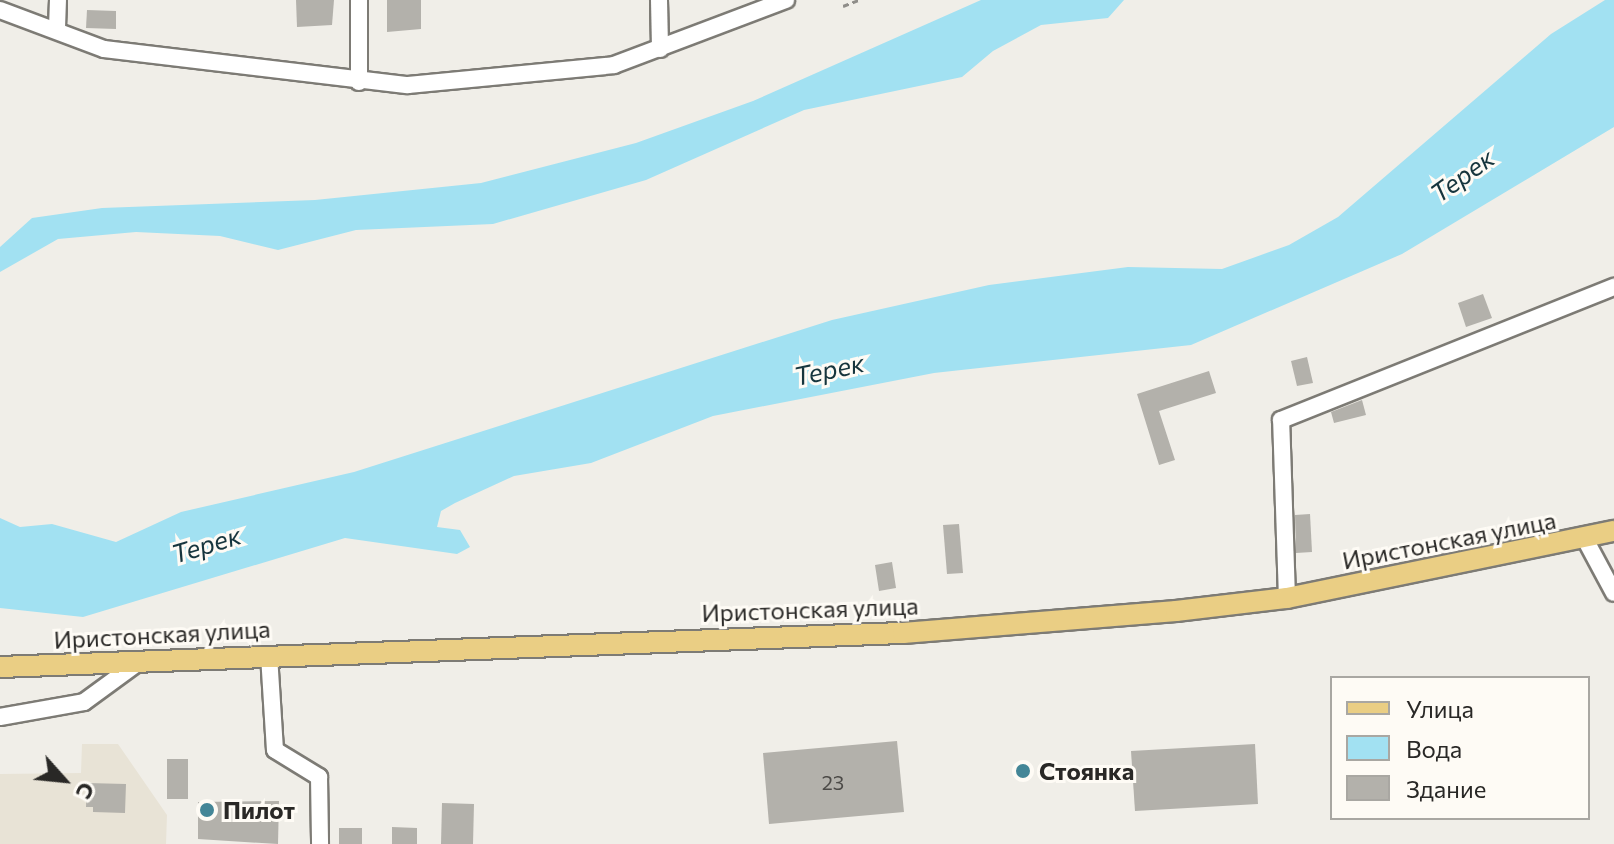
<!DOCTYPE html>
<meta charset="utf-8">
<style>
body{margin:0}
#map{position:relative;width:1614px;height:844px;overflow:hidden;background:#f0eee8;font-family:Commissioner,sans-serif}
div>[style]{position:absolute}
.built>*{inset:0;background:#e8e3d6}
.water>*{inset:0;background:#a2e1f2}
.building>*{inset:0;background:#b3b1ab}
.path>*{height:3px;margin-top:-1.5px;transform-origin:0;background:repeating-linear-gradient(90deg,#8f8d89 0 6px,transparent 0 10px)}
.roads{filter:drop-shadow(2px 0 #7d7b75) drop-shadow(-2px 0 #7d7b75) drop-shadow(0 2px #7d7b75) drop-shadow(0 -2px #7d7b75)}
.minor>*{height:16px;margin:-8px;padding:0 8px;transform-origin:8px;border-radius:8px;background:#fff}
.major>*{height:20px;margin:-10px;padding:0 10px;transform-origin:10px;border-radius:10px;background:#eace84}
.dots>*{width:22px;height:22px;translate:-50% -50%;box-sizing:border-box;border:4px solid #fefbf5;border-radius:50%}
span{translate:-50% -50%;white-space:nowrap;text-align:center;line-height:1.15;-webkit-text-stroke:6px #fefbf5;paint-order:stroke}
.number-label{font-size:20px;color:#4c4a47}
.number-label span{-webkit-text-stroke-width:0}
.street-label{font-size:24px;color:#292826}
.poi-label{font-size:24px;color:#292826;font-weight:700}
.left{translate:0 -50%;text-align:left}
.water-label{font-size:26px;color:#16353d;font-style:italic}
.legend{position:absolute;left:1330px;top:676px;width:260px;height:144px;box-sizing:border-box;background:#fefbf5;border:2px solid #a9a7a2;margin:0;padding:10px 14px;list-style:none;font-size:24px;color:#292826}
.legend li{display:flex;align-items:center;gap:16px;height:40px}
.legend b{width:40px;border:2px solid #a9a7a2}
.north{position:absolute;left:24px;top:740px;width:80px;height:80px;-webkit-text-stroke:6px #fefbf5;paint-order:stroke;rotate:117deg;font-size:22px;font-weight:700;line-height:32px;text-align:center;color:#292826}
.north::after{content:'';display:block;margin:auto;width:28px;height:36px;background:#292826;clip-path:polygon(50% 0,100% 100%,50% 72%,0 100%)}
</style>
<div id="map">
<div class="built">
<i style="clip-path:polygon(82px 744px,118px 744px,167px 815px,166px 844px,0 844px,0 774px,81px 773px)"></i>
</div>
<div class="water">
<i style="clip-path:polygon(981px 0,1124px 0,1108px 18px,1041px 25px,993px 51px,962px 77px,804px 110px,646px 180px,493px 224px,356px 230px,278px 250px,220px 236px,136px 232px,58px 239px,0 272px,0 247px,32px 218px,102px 208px,315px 200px,481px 183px,636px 143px,753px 101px)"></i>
<i style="clip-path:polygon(1605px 0,1614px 0,1614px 127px,1402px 254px,1191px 345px,934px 373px,713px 416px,591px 463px,514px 476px,455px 503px,441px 511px,437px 527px,460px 530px,470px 547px,457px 554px,345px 538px,83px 617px,0 608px,0 518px,20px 527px,52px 524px,116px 542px,181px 512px,354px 472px,832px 320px,989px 285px,1128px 267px,1222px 269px,1289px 245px,1338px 217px,1551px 34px)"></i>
</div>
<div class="building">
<i style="clip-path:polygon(296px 0,334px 0,332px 25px,297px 27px)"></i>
<i style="clip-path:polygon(387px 0,421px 0,421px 29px,387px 32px)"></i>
<i style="clip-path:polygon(87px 10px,116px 11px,116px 29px,86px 28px)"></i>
<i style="clip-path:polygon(1483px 294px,1492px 318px,1466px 327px,1458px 303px)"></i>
<i style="clip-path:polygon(1307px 357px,1313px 383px,1297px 386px,1291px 361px)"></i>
<i style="clip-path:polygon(1209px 371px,1216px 393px,1159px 411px,1175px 460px,1159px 465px,1137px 394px)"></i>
<i style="clip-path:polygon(1362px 400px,1366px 415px,1334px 423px,1331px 412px)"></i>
<i style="clip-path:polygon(1310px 514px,1312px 552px,1296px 553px,1295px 515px)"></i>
<i style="clip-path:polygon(959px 524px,963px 573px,947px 574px,943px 525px)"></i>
<i style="clip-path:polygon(892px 562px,896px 588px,879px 591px,875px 565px)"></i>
<i style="clip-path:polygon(897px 741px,904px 812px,769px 824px,763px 753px)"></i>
<i style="clip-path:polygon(1255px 744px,1258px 804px,1135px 811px,1131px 751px)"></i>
<i style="clip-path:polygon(167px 759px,188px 759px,188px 799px,167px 799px)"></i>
<i style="clip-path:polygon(87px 783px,126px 784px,125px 813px,93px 812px,93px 807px,86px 807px)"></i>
<i style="clip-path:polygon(279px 801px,278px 844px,198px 839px,198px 802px)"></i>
<i style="clip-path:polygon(442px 803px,474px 804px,473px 844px,441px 844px)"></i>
<i style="clip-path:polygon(392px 827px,417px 828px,417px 844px,392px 844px)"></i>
<i style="clip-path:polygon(339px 828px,362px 828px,362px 844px,339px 844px)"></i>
</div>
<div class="path">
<i style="left:843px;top:6px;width:17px;rotate:-21deg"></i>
</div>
<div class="roads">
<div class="minor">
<i style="left:659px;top:0;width:49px;rotate:88.8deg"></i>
<i style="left:0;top:10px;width:111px;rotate:20.6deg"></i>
<i style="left:104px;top:49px;width:306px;rotate:6.8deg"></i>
<i style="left:408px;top:85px;width:207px;rotate:-5.5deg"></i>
<i style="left:614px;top:65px;width:184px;rotate:-20.7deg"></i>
<i style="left:57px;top:28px;width:28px;rotate:-88deg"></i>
<i style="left:359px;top:82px;width:82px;rotate:-90deg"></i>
<i style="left:1585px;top:539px;width:61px;rotate:61.8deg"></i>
<i style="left:1287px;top:598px;width:178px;rotate:-91.9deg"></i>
<i style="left:1281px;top:420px;width:359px;rotate:-21.8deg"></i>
<i style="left:269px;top:655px;width:95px;rotate:86.4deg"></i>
<i style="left:275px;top:750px;width:52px;rotate:31.5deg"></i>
<i style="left:319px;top:777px;width:67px;rotate:89.1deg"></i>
<i style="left:0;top:717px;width:85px;rotate:-10.1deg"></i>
<i style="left:84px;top:702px;width:64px;rotate:-36.2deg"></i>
</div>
<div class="major">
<i style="left:0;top:667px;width:904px;rotate:-2.16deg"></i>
<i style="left:903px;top:633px;width:274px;rotate:-4.6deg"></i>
<i style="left:1176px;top:611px;width:112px;rotate:-6.7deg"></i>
<i style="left:1287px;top:598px;width:334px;rotate:-11.6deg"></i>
</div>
</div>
<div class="dots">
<i style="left:1023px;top:771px;background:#448697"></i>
<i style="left:207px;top:810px;background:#448697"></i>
</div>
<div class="number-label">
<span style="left:833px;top:782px">23</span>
</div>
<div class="street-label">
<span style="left:1449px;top:540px;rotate:-11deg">Иристонская улица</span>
<span style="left:810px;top:609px;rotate:-2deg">Иристонская улица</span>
<span style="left:162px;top:634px;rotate:-3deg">Иристонская улица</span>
</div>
<div class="poi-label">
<span class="left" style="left:1039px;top:771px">Стоянка</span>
<span class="left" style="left:223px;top:810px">Пилот</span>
</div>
<div class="water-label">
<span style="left:1462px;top:175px;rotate:-36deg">Терек</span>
<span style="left:829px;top:369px;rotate:-12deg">Терек</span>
<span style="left:206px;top:544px;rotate:-17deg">Терек</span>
</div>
<ul class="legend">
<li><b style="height:10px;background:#eace84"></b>Улица</li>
<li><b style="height:22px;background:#a2e1f2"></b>Вода</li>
<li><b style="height:22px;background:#b3b1ab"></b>Здание</li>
</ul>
<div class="north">С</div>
</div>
